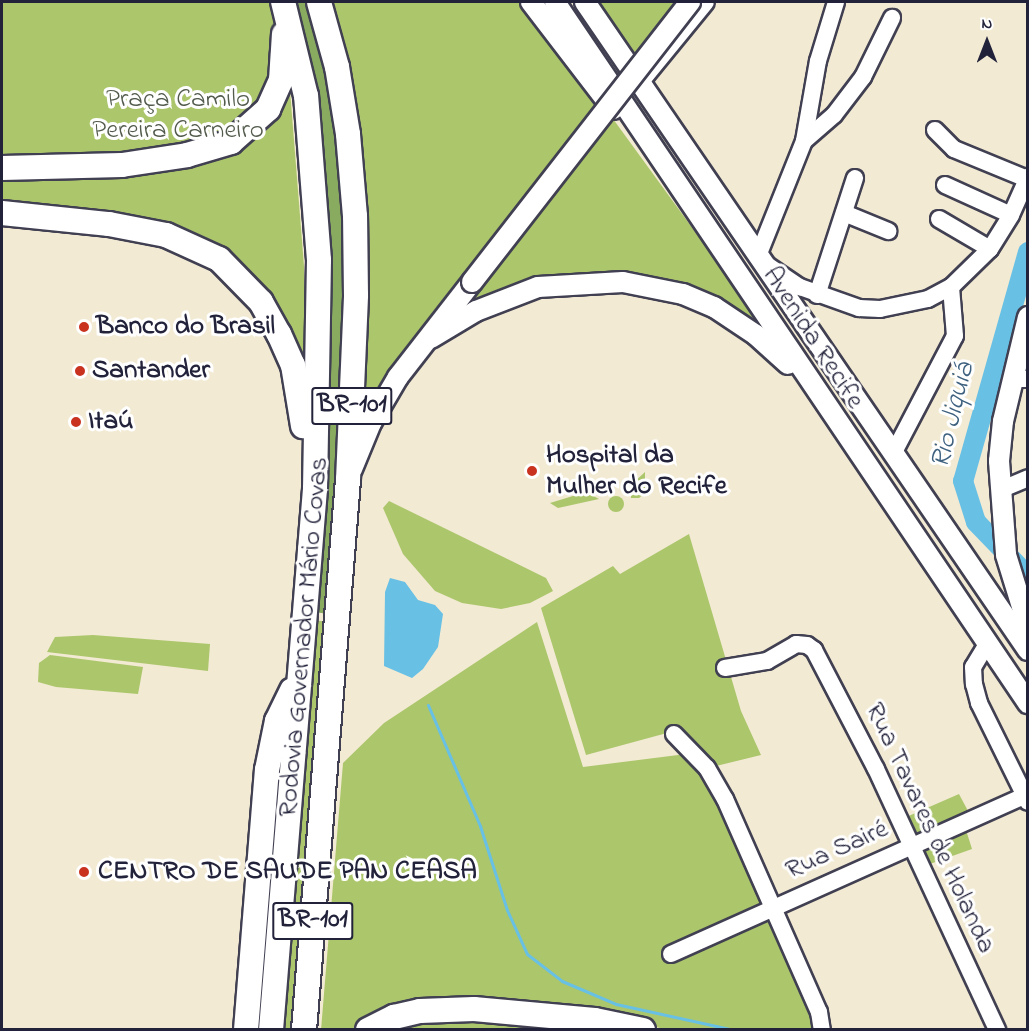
<!DOCTYPE html>
<meta charset="utf-8">
<style>
body{margin:0}
#map{position:relative;width:1029px;height:1031px;overflow:hidden;background:#f2ead3;font-family:"Indie Flower",sans-serif}
div>[style]{position:absolute}
.green>*{inset:0;background:#acc66c}
.round{border-radius:50%}
.forest>*{inset:0;background:#89ab60}
.water>*{inset:0;background:#68c0e5}
.stream>*{height:3px;margin:-1.5px;padding:0 1.5px;transform-origin:1.5px;border-radius:1.5px;background:#68c0e5}
.river>*{height:20px;margin:-10px;padding:0 10px;transform-origin:10px;border-radius:10px;background:#68c0e5}
.roads{filter:drop-shadow(2px 0 #414052) drop-shadow(-2px 0 #414052) drop-shadow(0 2px #414052) drop-shadow(0 -2px #414052)}
.minor>*{height:16px;margin:-8px;padding:0 8px;transform-origin:8px;border-radius:8px;background:#fff}
.major>*{height:20px;margin:-10px;padding:0 10px;transform-origin:10px;border-radius:10px;background:#fff}
.highway>*{height:24px;margin:-12px;padding:0 12px;transform-origin:12px;border-radius:12px;background:#fff}
.bridges{filter:drop-shadow(2px 0 #414052) drop-shadow(-2px 0 #414052) drop-shadow(0 2px #414052) drop-shadow(0 -2px #414052)}
.major-bridge>*{height:20px;margin:-10px;padding:0 10px;transform-origin:10px;border-radius:10px;background:#fff}
.dots>*{width:16px;height:16px;translate:-50% -50%;box-sizing:border-box;border:3px solid #fff;border-radius:50%}
span{translate:-50% -50%;white-space:nowrap;text-align:center;line-height:1.15;-webkit-text-stroke:6px #fff;paint-order:stroke}
.shield-label span{padding:2px 4px;background:#fff;border:2px solid;border-radius:4px;-webkit-text-stroke-width:0}
.shield-label{font-size:26px;color:#22223b;font-weight:700}
.park-label{font-size:27px;color:#525b4c}
.poi-label{font-size:27px;color:#22223b;font-weight:700}
.left{translate:0 -50%;text-align:left}
.street-label{font-size:27px;color:#22223b}
.water-label{font-size:28px;color:#3e617f;font-style:italic}
.frame{position:absolute;inset:0;border:3px solid #22223b;pointer-events:none}
.north{position:absolute;left:957px;top:12px;width:60px;height:60px;-webkit-text-stroke:4px #fff;paint-order:stroke;rotate:0deg;font-size:16px;font-weight:700;line-height:24px;text-align:center;color:#22223b}
.north::after{content:'';display:block;margin:auto;width:21px;height:27px;background:#22223b;clip-path:polygon(50% 0,100% 100%,50% 72%,0 100%)}
</style>
<div id="map">
<div class="green">
<i style="clip-path:polygon(2px 2px,283px 2px,304px 266px,305px 390px,213px 250px,2px 208px)"></i>
<i style="clip-path:polygon(314px 2px,528px 2px,768px 332px,745px 319px,570px 276px,400px 359px,362px 415px)"></i>
<i style="clip-path:polygon(593px 2px,687px 2px,637px 66px)"></i>
<i style="clip-path:polygon(645px 472px,645px 493px,639px 498px,631px 498px,631px 485px)"></i>
<i style="clip-path:polygon(586px 492px,599px 499px,558px 508px,550px 503px)"></i>
<i class="round" style="left:608px;top:496px;width:16px;height:16px"></i>
<i style="clip-path:polygon(389px 501px,546px 578px,553px 591px,530px 603px,501px 609px,462px 603px,435px 591px,403px 554px,383px 508px)"></i>
<i style="clip-path:polygon(689px 534px,741px 711px,761px 755px,712px 767px,678px 730px,586px 755px,541px 608px,613px 566px,620px 574px)"></i>
<i style="clip-path:polygon(311px 620px,331px 622px,300px 1029px,281px 1030px)"></i>
<i style="clip-path:polygon(537px 622px,583px 767px,694px 753px,815px 1019px,813px 1029px,664px 1029px,624px 1019px,494px 1005px,357px 1029px,321px 1030px,343px 763px,384px 723px)"></i>
<i style="clip-path:polygon(93px 635px,210px 644px,208px 671px,47px 652px,55px 637px)"></i>
<i style="clip-path:polygon(50px 655px,143px 667px,138px 694px,56px 687px,38px 682px,39px 663px)"></i>
<i style="clip-path:polygon(959px 794px,968px 811px,912px 837px,904px 818px)"></i>
<i style="clip-path:polygon(966px 830px,972px 849px,927px 865px,920px 851px)"></i>
<i style="clip-path:polygon(394px 1017px,643px 1030px,368px 1030px)"></i>
</div>
<div class="forest">
<i style="clip-path:polygon(286px 2px,308px 2px,330px 86px,342px 179px,346px 259px,328px 614px,308px 611px,319px 357px)"></i>
</div>
<div class="water">
<i style="clip-path:polygon(390px 578px,405px 582px,418px 600px,435px 605px,443px 614px,438px 647px,423px 669px,412px 678px,384px 666px,385px 592px)"></i>
</div>
<div class="stream">
<i style="left:428px;top:705px;width:132px;rotate:66.7deg"></i>
<i style="left:480px;top:826px;width:88px;rotate:72.2deg"></i>
<i style="left:507px;top:910px;width:48px;rotate:65.6deg"></i>
<i style="left:527px;top:954px;width:44px;rotate:37.6deg"></i>
<i style="left:562px;top:981px;width:59px;rotate:23.1deg"></i>
<i style="left:616px;top:1004px;width:121px;rotate:12.4deg"></i>
</div>
<div class="river">
<i style="left:1028px;top:252px;width:238px;rotate:105.8deg"></i>
<i style="left:963px;top:481px;width:43px;rotate:72.4deg"></i>
<i style="left:976px;top:522px;width:75px;rotate:46.1deg"></i>
</div>
<div class="roads">
<div class="minor">
<i style="left:640px;top:83px;width:104px;rotate:-50.8deg"></i>
<i style="left:935px;top:130px;width:27px;rotate:45deg"></i>
<i style="left:954px;top:149px;width:79px;rotate:22.3deg"></i>
<i style="left:804px;top:141px;width:81px;rotate:-80.1deg"></i>
<i style="left:818px;top:61px;width:62px;rotate:-73deg"></i>
<i style="left:945px;top:185px;width:72px;rotate:24.4deg"></i>
<i style="left:844px;top:213px;width:48px;rotate:22.2deg"></i>
<i style="left:939px;top:219px;width:59px;rotate:30.5deg"></i>
<i style="left:758px;top:256px;width:124px;rotate:-68.2deg"></i>
<i style="left:804px;top:141px;width:40px;rotate:-41deg"></i>
<i style="left:834px;top:115px;width:48px;rotate:-52.7deg"></i>
<i style="left:863px;top:77px;width:66px;rotate:-63.8deg"></i>
<i style="left:767px;top:265px;width:40px;rotate:34deg"></i>
<i style="left:800px;top:287px;width:63px;rotate:19.6deg"></i>
<i style="left:859px;top:308px;width:21px;rotate:3deg"></i>
<i style="left:880px;top:309px;width:49px;rotate:-11.8deg"></i>
<i style="left:928px;top:299px;width:26px;rotate:-28deg"></i>
<i style="left:951px;top:287px;width:54px;rotate:-44.3deg"></i>
<i style="left:990px;top:249px;width:40px;rotate:-58deg"></i>
<i style="left:1011px;top:215px;width:42px;rotate:-65.9deg"></i>
<i style="left:817px;top:295px;width:123px;rotate:-72deg"></i>
<i style="left:1012px;top:379px;width:16px"></i>
<i style="left:894px;top:452px;width:131px;rotate:-62.3deg"></i>
<i style="left:955px;top:336px;width:49px;rotate:-94.7deg"></i>
<i style="left:1000px;top:490px;width:30px;rotate:-23deg"></i>
<i style="left:987px;top:644px;width:27px;rotate:121deg"></i>
<i style="left:973px;top:667px;width:17px;rotate:87deg"></i>
<i style="left:974px;top:684px;width:20px;rotate:75deg"></i>
<i style="left:979px;top:703px;width:110px;rotate:63.7deg"></i>
<i style="left:725px;top:668px;width:43px;rotate:-9.5deg"></i>
<i style="left:767px;top:661px;width:34px;rotate:-30deg"></i>
<i style="left:796px;top:644px;width:11px;rotate:5deg"></i>
<i style="left:807px;top:645px;width:9px;rotate:36deg"></i>
<i style="left:814px;top:650px;width:134px;rotate:62.5deg"></i>
<i style="left:876px;top:769px;width:288px;rotate:65.1deg"></i>
<i style="left:674px;top:734px;width:47px;rotate:45.9deg"></i>
<i style="left:707px;top:768px;width:36px;rotate:60deg"></i>
<i style="left:725px;top:799px;width:233px;rotate:66.2deg"></i>
<i style="left:819px;top:1012px;width:18px;rotate:81deg"></i>
<i style="left:671px;top:954px;width:388px;rotate:-24.1deg"></i>
</div>
<div class="major">
<i style="left:531px;top:2px;width:135px;rotate:52.5deg"></i>
<i style="left:555px;top:2px;width:846px;rotate:55.99deg"></i>
<i style="left:585px;top:2px;width:785px;rotate:55.64deg"></i>
<i style="left:1028px;top:317px;width:107px;rotate:103.5deg"></i>
<i style="left:1003px;top:421px;width:40px;rotate:95.7deg"></i>
<i style="left:999px;top:461px;width:94px;rotate:85.7deg"></i>
<i style="left:1006px;top:555px;width:74px;rotate:72.8deg"></i>
<i style="left:431px;top:338px;width:52px;rotate:-31deg"></i>
<i style="left:476px;top:311px;width:66px;rotate:-21.2deg"></i>
<i style="left:538px;top:287px;width:85px;rotate:-3.4deg"></i>
<i style="left:623px;top:282px;width:61px;rotate:11.3deg"></i>
<i style="left:683px;top:294px;width:34px;rotate:23deg"></i>
<i style="left:714px;top:307px;width:50px;rotate:33.7deg"></i>
<i style="left:756px;top:335px;width:43px;rotate:42.2deg"></i>
<i style="left:352px;top:469px;width:50px;rotate:-67.6deg"></i>
<i style="left:371px;top:423px;width:53px;rotate:-59.6deg"></i>
<i style="left:398px;top:377px;width:120px;rotate:-52.1deg"></i>
</div>
<div class="highway">
<i style="left:2px;top:168px;width:120px;rotate:-1.4deg"></i>
<i style="left:122px;top:165px;width:66px;rotate:-8.7deg"></i>
<i style="left:187px;top:155px;width:46px;rotate:-16.5deg"></i>
<i style="left:231px;top:142px;width:50px;rotate:-41.7deg"></i>
<i style="left:268px;top:109px;width:32px;rotate:-66deg"></i>
<i style="left:281px;top:80px;width:46px;rotate:-86.3deg"></i>
<i style="left:2px;top:213px;width:108px;rotate:5.9deg"></i>
<i style="left:109px;top:224px;width:58px;rotate:10.9deg"></i>
<i style="left:166px;top:235px;width:58px;rotate:24.4deg"></i>
<i style="left:219px;top:259px;width:60px;rotate:45.7deg"></i>
<i style="left:261px;top:302px;width:37px;rotate:61deg"></i>
<i style="left:279px;top:334px;width:34px;rotate:66deg"></i>
<i style="left:293px;top:365px;width:62px;rotate:80.7deg"></i>
<i style="left:246px;top:1030px;width:261px;rotate:-85.4deg"></i>
<i style="left:267px;top:770px;width:50px;rotate:-78.5deg"></i>
<i style="left:277px;top:721px;width:34px;rotate:-64deg"></i>
<i style="left:271px;top:1030px;width:543px;rotate:-85.35deg"></i>
<i style="left:315px;top:489px;width:229px;rotate:-89deg"></i>
<i style="left:319px;top:260px;width:165px;rotate:-94.5deg"></i>
<i style="left:306px;top:96px;width:97px;rotate:-103.7deg"></i>
<i style="left:304px;top:1030px;width:552px;rotate:-85.43deg"></i>
<i style="left:348px;top:480px;width:185px;rotate:-87.5deg"></i>
<i style="left:356px;top:295px;width:79px;rotate:-90.7deg"></i>
<i style="left:355px;top:216px;width:82px;rotate:-94.9deg"></i>
<i style="left:348px;top:134px;width:68px;rotate:-99.3deg"></i>
<i style="left:337px;top:67px;width:67px;rotate:-105.5deg"></i>
<i style="left:368px;top:1030px;width:29px;rotate:-27deg"></i>
<i style="left:394px;top:1017px;width:27px;rotate:-13deg"></i>
<i style="left:420px;top:1011px;width:54px;rotate:-2.1deg"></i>
<i style="left:474px;top:1009px;width:121px;rotate:5.2deg"></i>
<i style="left:595px;top:1020px;width:49px;rotate:11.8deg"></i>
</div>
</div>
<div class="bridges">
<div class="major-bridge">
<i style="left:472px;top:282px;width:355px;rotate:-52.1deg"></i>
</div>
</div>
<div class="dots">
<i style="left:84px;top:327px;background:#c8321e"></i>
<i style="left:80px;top:371px;background:#c8321e"></i>
<i style="left:76px;top:422px;background:#c8321e"></i>
<i style="left:532px;top:471px;background:#c8321e"></i>
<i style="left:84px;top:872px;background:#c8321e"></i>
</div>
<div class="shield-label">
<span style="left:352px;top:406px">BR-101</span>
<span style="left:313px;top:921px">BR-101</span>
</div>
<div class="park-label">
<span style="left:178px;top:115px">Praça Camilo<br>Pereira Carneiro</span>
</div>
<div class="poi-label">
<span class="left" style="left:96px;top:327px">Banco do Brasil</span>
<span class="left" style="left:92px;top:371px">Santander</span>
<span class="left" style="left:88px;top:422px">Itaú</span>
<span class="left" style="left:546px;top:471px">Hospital da<br>Mulher do Recife</span>
<span class="left" style="left:98px;top:872px">CENTRO DE SAUDE PAN CEASA</span>
</div>
<div class="street-label">
<span style="left:813px;top:338px;rotate:57deg">Avenida Recife</span>
<span style="left:304px;top:637px;rotate:-85deg">Rodovia Governador Mário Covas</span>
<span style="left:930px;top:828px;rotate:65deg">Rua Tavares de Holanda</span>
<span style="left:837px;top:850px;rotate:-24deg">Rua Sairé</span>
</div>
<div class="water-label">
<span style="left:954px;top:416px;rotate:-76deg">Rio Jiquiá</span>
</div>
<div class="frame"></div>
<div class="north">N</div>
</div>
